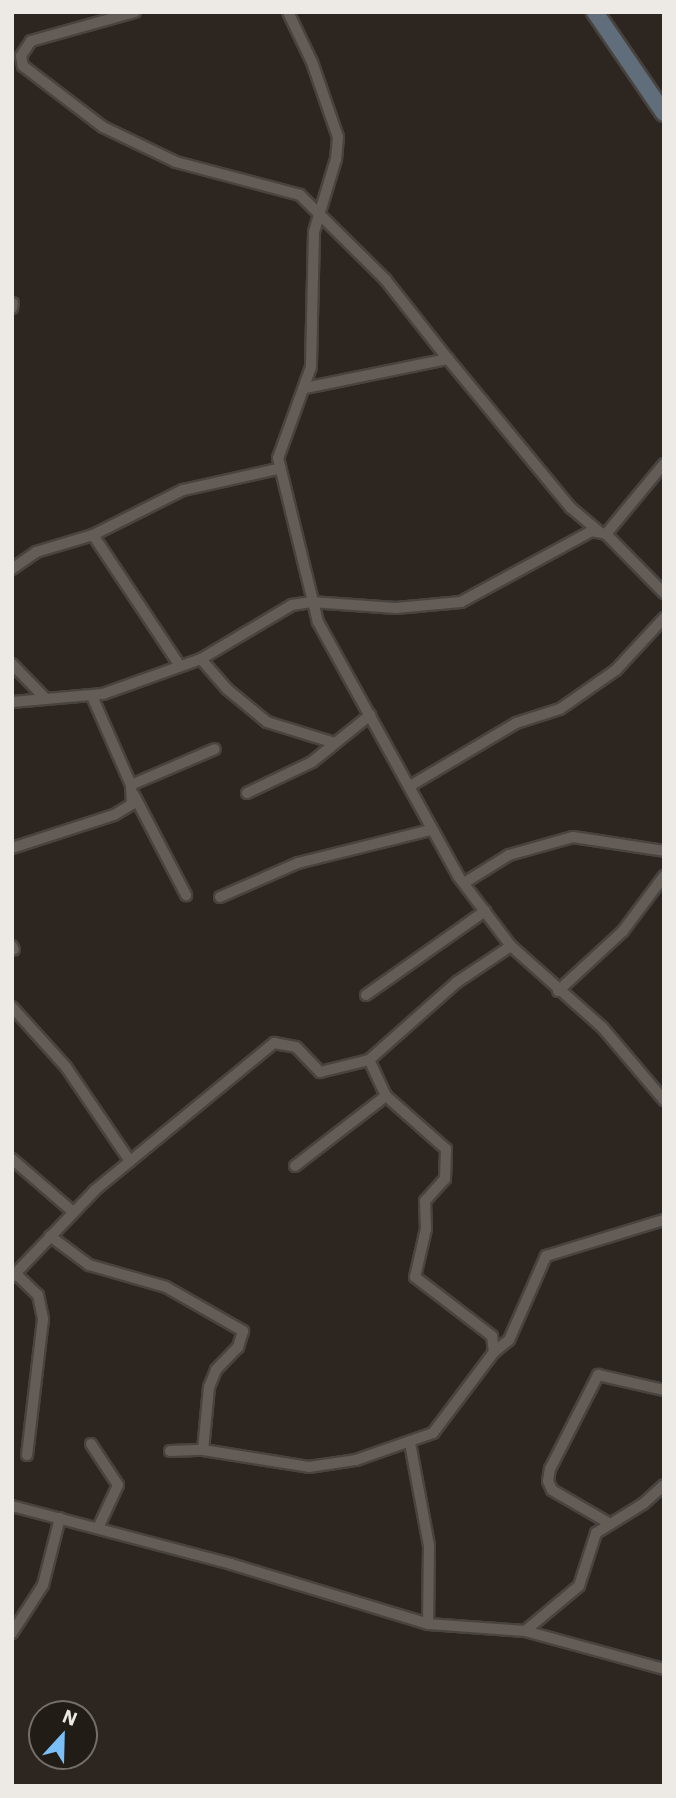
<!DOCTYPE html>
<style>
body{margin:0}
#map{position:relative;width:676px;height:1798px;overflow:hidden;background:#2c2520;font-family:"IBM Plex Sans",sans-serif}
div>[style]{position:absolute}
.roads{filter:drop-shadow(2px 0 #48433f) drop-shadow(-2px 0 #48433f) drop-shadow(0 2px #48433f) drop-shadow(0 -2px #48433f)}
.street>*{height:10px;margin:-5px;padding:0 5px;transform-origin:5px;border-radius:5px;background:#645d57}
.secondary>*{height:16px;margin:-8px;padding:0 8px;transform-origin:8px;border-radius:8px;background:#5f6e7a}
span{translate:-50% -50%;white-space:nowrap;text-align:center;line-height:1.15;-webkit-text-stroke:7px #221c17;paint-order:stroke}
.frame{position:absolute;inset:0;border:14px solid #ede9e5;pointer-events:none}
.north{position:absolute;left:28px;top:1700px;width:70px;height:70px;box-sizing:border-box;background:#221c17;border:2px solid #736e69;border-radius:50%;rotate:22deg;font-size:19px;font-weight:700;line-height:28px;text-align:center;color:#ede9e5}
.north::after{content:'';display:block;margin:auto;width:24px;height:32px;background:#7abff8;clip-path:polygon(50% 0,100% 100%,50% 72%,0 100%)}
</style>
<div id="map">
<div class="roads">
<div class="street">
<i style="left:135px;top:12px;width:108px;rotate:164.4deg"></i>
<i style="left:31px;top:41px;width:18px;rotate:124deg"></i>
<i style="left:21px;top:56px;width:10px;rotate:79deg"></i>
<i style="left:23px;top:66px;width:101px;rotate:37.3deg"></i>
<i style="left:103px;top:127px;width:81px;rotate:25.6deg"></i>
<i style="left:176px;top:162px;width:128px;rotate:14.9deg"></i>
<i style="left:300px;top:195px;width:120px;rotate:44.7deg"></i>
<i style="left:385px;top:279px;width:102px;rotate:51.8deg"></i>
<i style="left:288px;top:12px;width:55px;rotate:64.4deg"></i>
<i style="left:312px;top:62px;width:79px;rotate:70.9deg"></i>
<i style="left:338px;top:137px;width:22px;rotate:95deg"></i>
<i style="left:336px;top:159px;width:76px;rotate:106.8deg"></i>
<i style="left:314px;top:232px;width:135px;rotate:91.3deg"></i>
<i style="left:311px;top:367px;width:97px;rotate:109.9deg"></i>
<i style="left:278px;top:458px;width:169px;rotate:76.3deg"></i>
<i style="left:318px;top:622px;width:290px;rotate:61.1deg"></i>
<i style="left:458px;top:876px;width:88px;rotate:52.9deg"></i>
<i style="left:511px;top:946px;width:122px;rotate:41.7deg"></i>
<i style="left:602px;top:1027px;width:96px;rotate:49.7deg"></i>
<i style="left:12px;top:308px;width:5px;rotate:-79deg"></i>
<i style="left:305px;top:388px;width:146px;rotate:-11.5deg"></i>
<i style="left:448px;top:359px;width:193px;rotate:50.5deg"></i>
<i style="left:571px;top:508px;width:35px;rotate:40deg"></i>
<i style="left:606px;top:534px;width:91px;rotate:-50.4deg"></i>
<i style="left:93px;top:535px;width:157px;rotate:56.4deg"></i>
<i style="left:12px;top:569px;width:29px;rotate:-35deg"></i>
<i style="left:36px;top:552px;width:59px;rotate:-16.6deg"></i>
<i style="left:93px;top:535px;width:101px;rotate:-26.6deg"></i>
<i style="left:183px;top:490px;width:97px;rotate:-12.5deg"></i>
<i style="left:201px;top:659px;width:40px;rotate:49deg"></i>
<i style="left:227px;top:689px;width:52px;rotate:39.5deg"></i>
<i style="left:267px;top:722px;width:71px;rotate:17.2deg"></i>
<i style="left:12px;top:664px;width:46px;rotate:45.9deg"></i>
<i style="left:12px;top:702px;width:91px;rotate:-5deg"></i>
<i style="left:103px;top:694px;width:104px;rotate:-19.7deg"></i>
<i style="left:201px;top:659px;width:106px;rotate:-30.7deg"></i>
<i style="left:292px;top:605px;width:19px;rotate:-9deg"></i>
<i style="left:311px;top:602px;width:85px;rotate:4deg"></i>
<i style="left:396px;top:608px;width:65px;rotate:-5.3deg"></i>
<i style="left:461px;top:602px;width:149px;rotate:-28.5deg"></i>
<i style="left:592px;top:531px;width:14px;rotate:12deg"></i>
<i style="left:606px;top:534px;width:83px;rotate:45.5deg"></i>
<i style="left:131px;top:785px;width:91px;rotate:-23.2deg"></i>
<i style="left:410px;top:786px;width:123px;rotate:-30.7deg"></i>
<i style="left:516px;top:723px;width:46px;rotate:-17.7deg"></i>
<i style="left:560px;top:709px;width:68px;rotate:-34.9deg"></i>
<i style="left:616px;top:670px;width:71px;rotate:-47.3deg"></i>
<i style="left:247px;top:793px;width:72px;rotate:-25.5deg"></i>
<i style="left:312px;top:762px;width:75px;rotate:-39deg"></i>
<i style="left:134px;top:795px;width:113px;rotate:62.5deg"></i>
<i style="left:12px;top:848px;width:107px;rotate:-17.9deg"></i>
<i style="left:114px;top:815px;width:21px;rotate:-31deg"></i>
<i style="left:132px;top:804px;width:19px;rotate:-93deg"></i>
<i style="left:131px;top:785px;width:97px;rotate:-113.7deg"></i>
<i style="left:464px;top:883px;width:53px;rotate:-31.9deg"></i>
<i style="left:509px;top:855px;width:66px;rotate:-15.7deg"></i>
<i style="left:573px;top:837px;width:92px;rotate:8.7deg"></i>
<i style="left:220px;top:897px;width:85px;rotate:-23.6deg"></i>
<i style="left:298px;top:863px;width:136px;rotate:-14deg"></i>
<i style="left:12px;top:946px;width:4px;rotate:63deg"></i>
<i style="left:558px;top:991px;width:88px;rotate:-42.7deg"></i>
<i style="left:623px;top:931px;width:69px;rotate:-53.3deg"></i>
<i style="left:366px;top:995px;width:146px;rotate:-35.2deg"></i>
<i style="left:12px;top:1007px;width:81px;rotate:48deg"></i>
<i style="left:66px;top:1067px;width:114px;rotate:55.8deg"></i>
<i style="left:12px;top:1159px;width:79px;rotate:40.9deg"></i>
<i style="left:295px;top:1166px;width:115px;rotate:-37.6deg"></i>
<i style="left:50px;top:1236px;width:49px;rotate:36.6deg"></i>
<i style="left:89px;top:1265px;width:80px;rotate:15.9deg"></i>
<i style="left:166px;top:1287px;width:89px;rotate:29.7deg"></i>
<i style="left:243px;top:1331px;width:17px;rotate:107deg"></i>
<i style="left:238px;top:1347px;width:32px;rotate:134deg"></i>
<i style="left:216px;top:1370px;width:18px;rotate:112deg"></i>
<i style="left:209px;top:1387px;width:63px;rotate:95.4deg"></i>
<i style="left:15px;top:1273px;width:32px;rotate:44deg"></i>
<i style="left:38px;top:1295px;width:25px;rotate:78deg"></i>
<i style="left:43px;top:1319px;width:137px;rotate:96.7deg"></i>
<i style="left:12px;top:1277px;width:120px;rotate:-46.3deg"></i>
<i style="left:95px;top:1190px;width:232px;rotate:-39.4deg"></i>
<i style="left:274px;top:1043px;width:22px;rotate:10deg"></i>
<i style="left:296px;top:1047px;width:35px;rotate:46deg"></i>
<i style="left:320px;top:1072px;width:50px;rotate:-13.8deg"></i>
<i style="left:369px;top:1060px;width:118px;rotate:-41.6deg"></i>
<i style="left:457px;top:982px;width:65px;rotate:-33.7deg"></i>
<i style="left:494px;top:1352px;width:19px;rotate:-39deg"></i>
<i style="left:509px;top:1340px;width:92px;rotate:-66.2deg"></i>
<i style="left:546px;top:1256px;width:123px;rotate:-17deg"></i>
<i style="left:410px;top:1443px;width:105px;rotate:79.5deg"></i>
<i style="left:429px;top:1546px;width:78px;rotate:90.7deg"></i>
<i style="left:91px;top:1444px;width:49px;rotate:56.6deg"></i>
<i style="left:118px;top:1485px;width:47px;rotate:114.9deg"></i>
<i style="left:170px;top:1451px;width:33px;rotate:-2deg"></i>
<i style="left:203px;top:1450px;width:107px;rotate:9.1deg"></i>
<i style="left:309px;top:1467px;width:48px;rotate:-8.5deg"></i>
<i style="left:356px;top:1460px;width:82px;rotate:-19.3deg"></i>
<i style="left:433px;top:1433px;width:101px;rotate:-53deg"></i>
<i style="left:494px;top:1352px;width:16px;rotate:-97deg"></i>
<i style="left:492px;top:1336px;width:97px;rotate:-142.5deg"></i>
<i style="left:415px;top:1277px;width:49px;rotate:-77.1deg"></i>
<i style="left:426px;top:1229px;width:28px;rotate:-92deg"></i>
<i style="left:425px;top:1201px;width:30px;rotate:-48deg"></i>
<i style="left:445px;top:1179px;width:30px;rotate:-88deg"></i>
<i style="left:446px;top:1149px;width:80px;rotate:-138.5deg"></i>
<i style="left:386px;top:1096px;width:40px;rotate:-115deg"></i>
<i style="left:12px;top:1506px;width:227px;rotate:14.8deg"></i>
<i style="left:231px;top:1564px;width:206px;rotate:16.9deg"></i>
<i style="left:428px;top:1624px;width:97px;rotate:4.1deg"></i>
<i style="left:525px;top:1631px;width:144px;rotate:15.3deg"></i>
<i style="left:607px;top:1522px;width:64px;rotate:-149.8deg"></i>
<i style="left:552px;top:1490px;width:10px;rotate:-114deg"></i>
<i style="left:548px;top:1481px;width:12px;rotate:-81deg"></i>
<i style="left:550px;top:1469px;width:106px;rotate:-62.9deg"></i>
<i style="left:598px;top:1375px;width:68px;rotate:12.8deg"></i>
<i style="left:525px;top:1631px;width:70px;rotate:-39.8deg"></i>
<i style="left:579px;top:1586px;width:56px;rotate:-72.2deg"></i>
<i style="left:596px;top:1533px;width:55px;rotate:-31.7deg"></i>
<i style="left:643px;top:1504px;width:28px;rotate:-42deg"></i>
<i style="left:12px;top:1633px;width:57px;rotate:-57.1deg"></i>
<i style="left:43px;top:1585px;width:69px;rotate:-75.8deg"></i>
</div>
<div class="secondary">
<i style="left:595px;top:12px;width:122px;rotate:55.7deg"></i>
</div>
</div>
<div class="frame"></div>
<div class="north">N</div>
</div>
